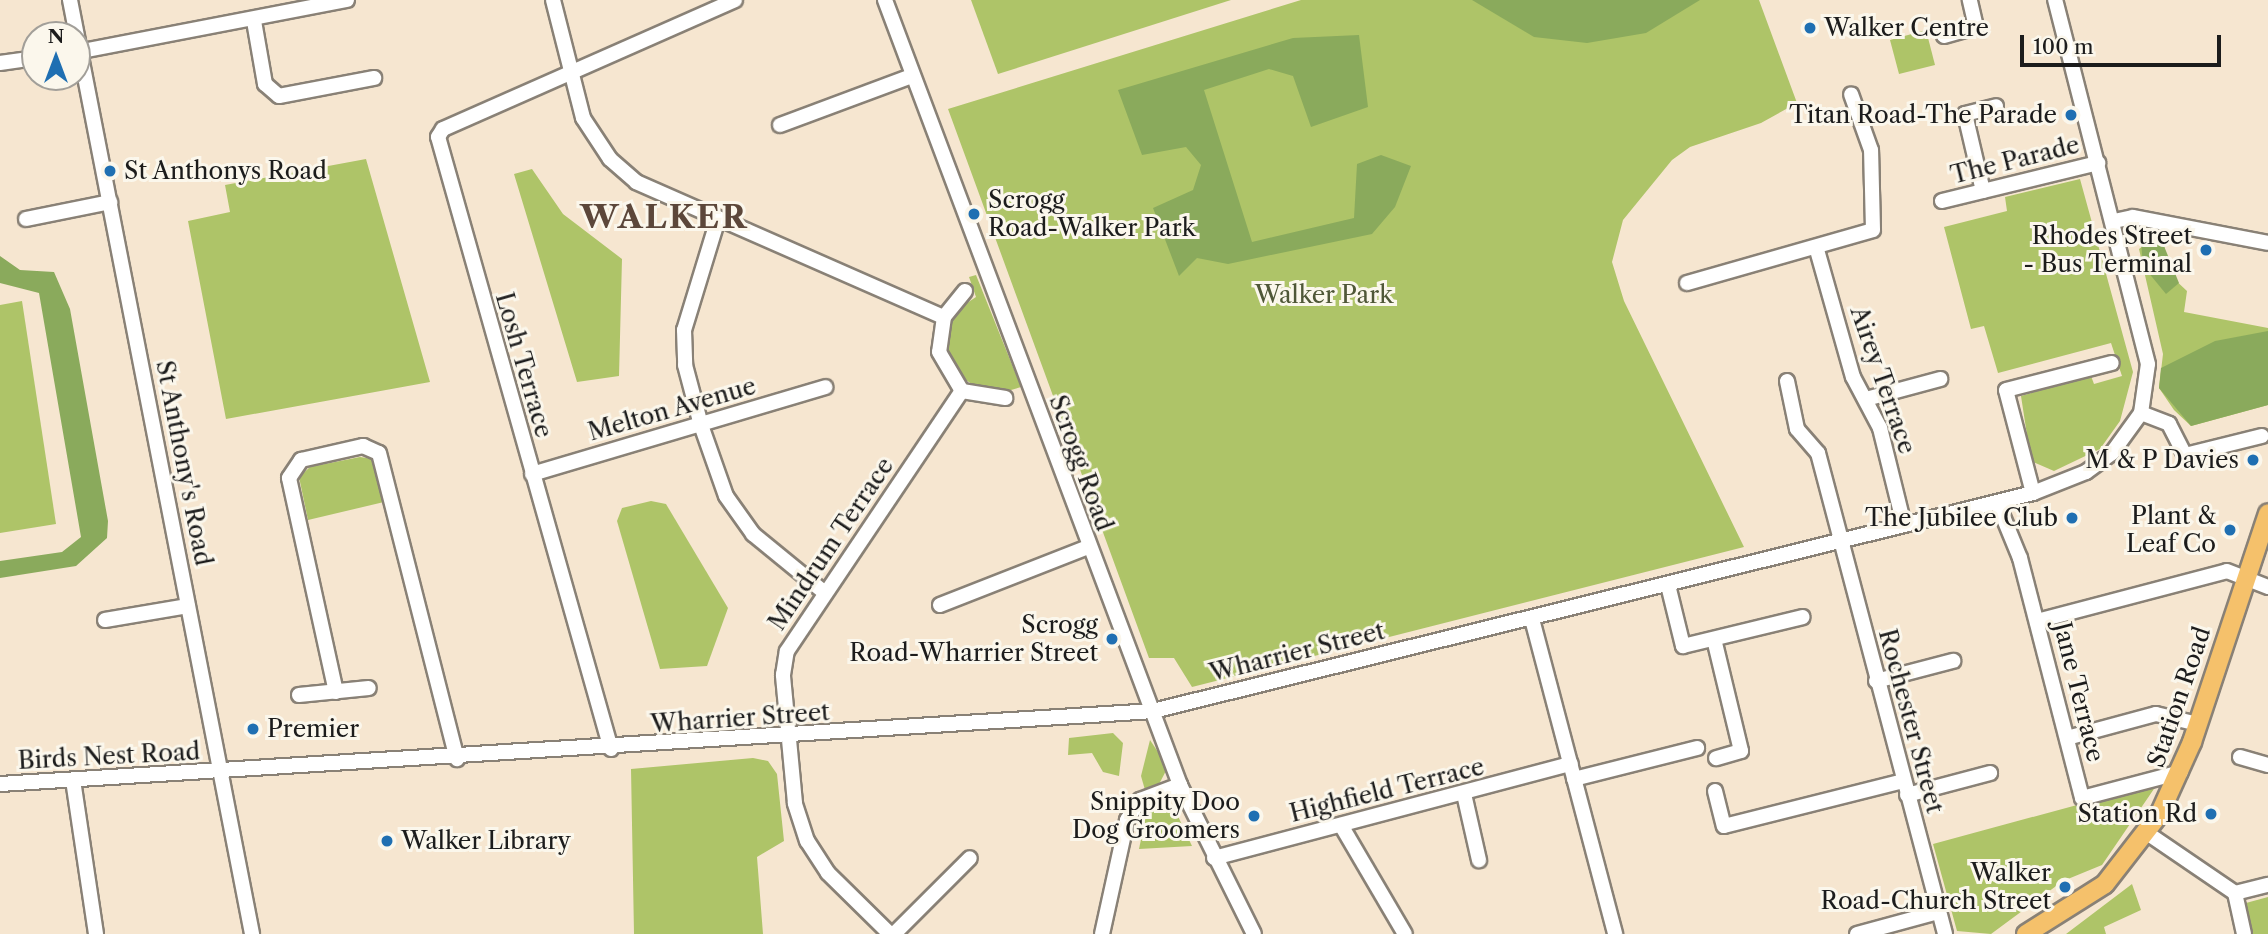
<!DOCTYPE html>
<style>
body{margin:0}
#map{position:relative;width:2268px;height:934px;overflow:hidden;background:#f6e6d0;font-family:"Libre Caslon Text",serif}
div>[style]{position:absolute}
.green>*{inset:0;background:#aec468}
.forest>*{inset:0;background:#8aaa5c}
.roads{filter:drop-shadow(2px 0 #898176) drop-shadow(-2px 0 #898176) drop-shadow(0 2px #898176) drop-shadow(0 -2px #898176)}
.minor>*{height:14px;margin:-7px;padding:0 7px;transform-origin:7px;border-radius:7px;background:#fff}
.major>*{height:18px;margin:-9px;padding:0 9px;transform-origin:9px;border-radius:9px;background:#f5c16b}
.dots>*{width:19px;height:19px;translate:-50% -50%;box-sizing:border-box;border:4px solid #fbf7ec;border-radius:50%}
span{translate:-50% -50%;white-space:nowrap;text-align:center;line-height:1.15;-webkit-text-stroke:6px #fbf7ec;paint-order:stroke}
.poi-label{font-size:24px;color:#1c1c1c}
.left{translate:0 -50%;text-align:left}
.right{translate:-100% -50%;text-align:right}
.street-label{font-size:24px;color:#1c1c1c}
.park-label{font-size:24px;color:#4f5737}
.district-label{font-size:32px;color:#5c473a;font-weight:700;letter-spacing:2px}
.north{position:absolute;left:21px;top:21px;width:70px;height:70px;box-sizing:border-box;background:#fbf7ec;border:2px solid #a29f99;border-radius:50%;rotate:0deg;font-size:19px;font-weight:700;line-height:28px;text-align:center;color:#1c1c1c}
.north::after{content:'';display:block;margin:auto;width:24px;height:32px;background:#1f6fb2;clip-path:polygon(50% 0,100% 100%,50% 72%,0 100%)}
.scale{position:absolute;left:2020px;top:35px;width:201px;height:32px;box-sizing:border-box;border:4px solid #1c1c1c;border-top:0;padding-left:9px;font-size:21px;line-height:24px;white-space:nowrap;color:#1c1c1c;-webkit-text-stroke:5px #fbf7ec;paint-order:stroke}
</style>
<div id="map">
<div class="green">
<i style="clip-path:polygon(971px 0,1231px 0,998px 74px)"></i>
<i style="clip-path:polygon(1301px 0,1759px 0,1797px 103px,1761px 123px,1690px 147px,1672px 160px,1623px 220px,1612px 262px,1624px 301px,1744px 547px,1192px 687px,1174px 658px,1149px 658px,948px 109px)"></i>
<i style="clip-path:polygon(1926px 30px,1935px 65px,1899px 74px,1890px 40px)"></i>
<i style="clip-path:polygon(366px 159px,430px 382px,226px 419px,188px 221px,230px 212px,225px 185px)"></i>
<i style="clip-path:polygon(532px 169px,563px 214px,622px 259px,619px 376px,577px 382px,514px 174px)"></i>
<i style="clip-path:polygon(2080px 179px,2133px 372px,2120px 421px,2100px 449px,2054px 471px,2031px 461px,2021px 396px,2091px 376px,2094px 384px,2122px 376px,2111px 343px,1998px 373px,1984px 326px,1971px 329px,1944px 227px,2007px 211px,2005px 197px)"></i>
<i style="clip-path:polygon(2151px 240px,2164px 246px,2172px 277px,2187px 291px,2184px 312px,2268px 328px,2268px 405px,2191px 426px,2174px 410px,2159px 388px,2163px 354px,2139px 249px)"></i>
<i style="clip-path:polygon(976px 275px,1021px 387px,1004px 392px,975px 386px,958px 375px,948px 355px,952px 313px,976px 297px,969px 277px)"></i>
<i style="clip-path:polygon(22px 301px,56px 524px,0 533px,0 305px)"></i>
<i style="clip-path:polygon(360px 457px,373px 459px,384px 502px,308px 520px,299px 477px,310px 467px)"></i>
<i style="clip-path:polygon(651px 501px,666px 504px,728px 608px,707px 666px,660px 669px,617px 521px,622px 508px)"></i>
<i style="clip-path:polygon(1113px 733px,1123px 743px,1119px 776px,1103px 772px,1092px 753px,1068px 755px,1069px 738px)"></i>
<i style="clip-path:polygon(1150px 740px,1168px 767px,1158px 786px,1145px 790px,1141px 776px)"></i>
<i style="clip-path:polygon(753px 758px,768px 761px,777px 774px,784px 841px,757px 857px,763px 934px,634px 934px,631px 769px)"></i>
<i style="clip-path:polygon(2158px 783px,2102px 865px,2063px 881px,1991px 934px,1957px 931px,1933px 844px)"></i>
<i style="clip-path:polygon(1163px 804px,1176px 812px,1192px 846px,1139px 849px,1147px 811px)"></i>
<i style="clip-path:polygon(2132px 884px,2141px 910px,2104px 927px,2106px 934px,2066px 934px)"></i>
<i style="clip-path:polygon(2268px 897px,2268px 934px,2253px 934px,2246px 903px)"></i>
</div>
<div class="forest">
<i style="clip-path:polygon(1472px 0,1700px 0,1646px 33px,1587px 43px,1534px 37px)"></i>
<i style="clip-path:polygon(1359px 35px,1368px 107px,1311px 127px,1293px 76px,1269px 69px,1204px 90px,1252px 242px,1354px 218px,1357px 164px,1381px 155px,1411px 166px,1395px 207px,1372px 234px,1228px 264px,1197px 258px,1179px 276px,1153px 208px,1193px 190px,1201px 165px,1186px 147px,1142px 155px,1118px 90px,1293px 38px)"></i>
<i style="clip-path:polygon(2141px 241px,2164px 246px,2179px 283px,2166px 294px,2143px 266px)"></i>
<i style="clip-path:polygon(0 256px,20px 270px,54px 272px,70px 309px,108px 521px,107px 538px,76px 566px,0 578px,0 561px,62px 552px,81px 537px,39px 293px,0 283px)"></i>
<i style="clip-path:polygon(2268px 331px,2268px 405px,2191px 426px,2159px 388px,2161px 368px,2215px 341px)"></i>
</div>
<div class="roads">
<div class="minor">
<i style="left:70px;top:0;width:952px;rotate:78.97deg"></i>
<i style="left:553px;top:0;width:122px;rotate:75.7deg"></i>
<i style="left:583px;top:118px;width:49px;rotate:56.6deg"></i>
<i style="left:610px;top:159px;width:35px;rotate:41deg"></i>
<i style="left:636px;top:182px;width:336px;rotate:23.7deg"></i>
<i style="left:885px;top:0;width:839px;rotate:69.4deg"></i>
<i style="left:1180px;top:785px;width:166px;rotate:63.6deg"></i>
<i style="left:254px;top:21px;width:64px;rotate:80.1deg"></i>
<i style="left:265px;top:84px;width:18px;rotate:41deg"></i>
<i style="left:279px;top:96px;width:97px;rotate:-10.7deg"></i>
<i style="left:1944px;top:36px;width:33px;rotate:-16deg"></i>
<i style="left:1976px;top:27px;width:28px;rotate:-103deg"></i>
<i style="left:77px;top:52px;width:275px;rotate:-10.9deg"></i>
<i style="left:0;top:63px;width:35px;rotate:-8deg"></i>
<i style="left:780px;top:125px;width:141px;rotate:-20.4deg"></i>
<i style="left:1983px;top:191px;width:79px;rotate:-103.2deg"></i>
<i style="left:1965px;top:114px;width:32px;rotate:-14deg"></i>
<i style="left:1942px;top:201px;width:161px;rotate:-13.7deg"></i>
<i style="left:26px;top:219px;width:86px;rotate:-11.4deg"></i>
<i style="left:718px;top:219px;width:116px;rotate:107deg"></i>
<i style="left:684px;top:330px;width:35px;rotate:88deg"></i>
<i style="left:685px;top:365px;width:62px;rotate:75.1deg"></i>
<i style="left:701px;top:425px;width:75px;rotate:70.6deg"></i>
<i style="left:726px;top:496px;width:47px;rotate:54.6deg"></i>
<i style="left:753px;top:534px;width:93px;rotate:39.3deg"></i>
<i style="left:2114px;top:221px;width:19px;rotate:-12deg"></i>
<i style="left:2133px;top:217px;width:137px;rotate:10.9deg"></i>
<i style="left:1817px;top:250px;width:132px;rotate:74.2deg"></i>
<i style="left:1853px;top:377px;width:58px;rotate:62.1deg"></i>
<i style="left:1880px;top:428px;width:100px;rotate:76.1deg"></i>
<i style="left:1687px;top:283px;width:193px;rotate:-15.9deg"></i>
<i style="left:1873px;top:230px;width:80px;rotate:-91.4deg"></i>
<i style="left:1871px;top:150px;width:59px;rotate:-109.7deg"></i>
<i style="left:965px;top:291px;width:33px;rotate:129deg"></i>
<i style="left:944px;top:317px;width:35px;rotate:98deg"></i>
<i style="left:939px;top:352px;width:45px;rotate:59.5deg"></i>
<i style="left:962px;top:391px;width:44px;rotate:9.2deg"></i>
<i style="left:1787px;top:381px;width:49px;rotate:78.2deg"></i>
<i style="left:1797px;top:429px;width:32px;rotate:49deg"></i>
<i style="left:1818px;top:453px;width:497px;rotate:75.2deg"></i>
<i style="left:1866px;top:399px;width:77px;rotate:-15.1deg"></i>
<i style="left:2141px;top:413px;width:30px;rotate:21deg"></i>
<i style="left:2169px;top:424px;width:35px;rotate:63deg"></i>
<i style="left:2185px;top:455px;width:79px;rotate:-13.9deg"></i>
<i style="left:532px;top:474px;width:306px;rotate:-16.5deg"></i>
<i style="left:2033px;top:493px;width:106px;rotate:-104.7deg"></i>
<i style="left:2006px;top:390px;width:109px;rotate:-14.3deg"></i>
<i style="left:1997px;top:502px;width:61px;rotate:67.7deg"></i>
<i style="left:2020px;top:558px;width:248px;rotate:75.5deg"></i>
<i style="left:2082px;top:798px;width:102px;rotate:-14.7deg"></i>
<i style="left:1668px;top:585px;width:63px;rotate:76.2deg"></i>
<i style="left:1683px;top:646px;width:123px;rotate:-13.6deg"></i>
<i style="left:940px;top:605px;width:159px;rotate:-21.4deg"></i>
<i style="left:1532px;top:619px;width:326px;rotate:75.2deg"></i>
<i style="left:105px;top:620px;width:84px;rotate:-9.6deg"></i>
<i style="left:2037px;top:621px;width:196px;rotate:-14.7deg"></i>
<i style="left:2227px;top:571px;width:44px;rotate:21.3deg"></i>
<i style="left:1714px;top:639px;width:115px;rotate:76.4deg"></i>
<i style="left:1741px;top:751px;width:26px;rotate:164deg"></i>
<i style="left:1876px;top:681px;width:80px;rotate:-14.6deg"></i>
<i style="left:336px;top:692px;width:219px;rotate:-102.4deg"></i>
<i style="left:289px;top:478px;width:22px;rotate:-56deg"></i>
<i style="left:301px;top:460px;width:64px;rotate:-12.7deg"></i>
<i style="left:363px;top:446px;width:17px;rotate:24deg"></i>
<i style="left:379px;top:453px;width:316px;rotate:75.7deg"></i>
<i style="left:299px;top:695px;width:70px;rotate:-5.7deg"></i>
<i style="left:2067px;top:738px;width:92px;rotate:-15.1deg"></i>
<i style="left:2156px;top:714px;width:43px;rotate:13.4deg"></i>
<i style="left:611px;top:749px;width:636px;rotate:-105.78deg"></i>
<i style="left:438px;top:137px;width:9px;rotate:-58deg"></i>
<i style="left:443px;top:129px;width:319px;rotate:-23.8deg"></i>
<i style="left:2240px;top:757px;width:29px;rotate:16deg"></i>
<i style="left:1574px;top:779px;width:127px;rotate:-14.1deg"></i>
<i style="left:73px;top:780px;width:156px;rotate:81.5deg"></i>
<i style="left:0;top:784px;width:1155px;rotate:-3.62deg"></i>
<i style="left:1153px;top:711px;width:907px;rotate:-13.91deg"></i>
<i style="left:2033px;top:493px;width:57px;rotate:-21.6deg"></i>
<i style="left:2086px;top:472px;width:32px;rotate:-36deg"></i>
<i style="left:2112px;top:453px;width:49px;rotate:-54.1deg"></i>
<i style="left:2141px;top:413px;width:49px;rotate:-81.9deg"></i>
<i style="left:2148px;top:364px;width:376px;rotate:-104.3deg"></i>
<i style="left:1715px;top:791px;width:36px;rotate:76deg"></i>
<i style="left:1724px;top:826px;width:185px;rotate:-14.1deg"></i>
<i style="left:1464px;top:794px;width:68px;rotate:77.2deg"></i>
<i style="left:1907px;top:795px;width:86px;rotate:-14.8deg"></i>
<i style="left:1341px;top:825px;width:126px;rotate:59.6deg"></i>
<i style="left:2147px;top:833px;width:107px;rotate:34.3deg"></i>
<i style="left:1214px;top:858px;width:369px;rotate:-14.8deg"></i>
<i style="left:2235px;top:893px;width:42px;rotate:77.6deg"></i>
<i style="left:2235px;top:893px;width:34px;rotate:-14deg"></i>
<i style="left:890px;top:934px;width:87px;rotate:-135.5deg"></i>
<i style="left:828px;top:873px;width:38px;rotate:-123deg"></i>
<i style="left:807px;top:841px;width:40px;rotate:-108deg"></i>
<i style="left:795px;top:803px;width:129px;rotate:-95.4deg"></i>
<i style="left:783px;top:675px;width:24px;rotate:-81deg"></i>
<i style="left:787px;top:651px;width:313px;rotate:-56.1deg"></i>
<i style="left:894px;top:934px;width:107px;rotate:-45deg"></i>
<i style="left:1102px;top:934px;width:117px;rotate:-77.6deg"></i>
<i style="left:1127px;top:820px;width:24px;rotate:-57deg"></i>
<i style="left:1140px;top:800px;width:43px;rotate:-20.6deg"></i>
<i style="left:1857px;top:934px;width:84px;rotate:-15.2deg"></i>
</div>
<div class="major">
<i style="left:2026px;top:934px;width:93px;rotate:-32.3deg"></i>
<i style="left:2105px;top:884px;width:90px;rotate:-52.2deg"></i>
<i style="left:2160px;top:813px;width:78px;rotate:-65.7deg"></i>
<i style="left:2192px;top:742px;width:241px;rotate:-71.6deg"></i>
</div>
</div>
<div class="dots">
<i style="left:1810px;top:28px;background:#1f6fb2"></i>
<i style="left:2071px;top:115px;background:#1f6fb2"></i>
<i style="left:110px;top:171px;background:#1f6fb2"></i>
<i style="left:974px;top:214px;background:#1f6fb2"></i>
<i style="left:2206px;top:250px;background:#1f6fb2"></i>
<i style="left:2253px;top:460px;background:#1f6fb2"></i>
<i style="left:2072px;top:518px;background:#1f6fb2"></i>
<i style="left:2230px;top:530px;background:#1f6fb2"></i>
<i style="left:1112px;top:639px;background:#1f6fb2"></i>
<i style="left:253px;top:729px;background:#1f6fb2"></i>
<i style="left:2211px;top:814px;background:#1f6fb2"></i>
<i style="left:1254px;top:816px;background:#1f6fb2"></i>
<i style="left:387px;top:841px;background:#1f6fb2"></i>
<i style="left:2065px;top:887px;background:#1f6fb2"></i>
</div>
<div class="poi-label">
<span class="left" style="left:1824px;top:28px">Walker Centre</span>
<span class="right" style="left:2057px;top:115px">Titan Road-The Parade</span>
<span class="left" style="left:124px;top:171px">St Anthonys Road</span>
<span class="left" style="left:988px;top:214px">Scrogg<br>Road-Walker Park</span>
<span class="right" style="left:2192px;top:250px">Rhodes Street<br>- Bus Terminal</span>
<span class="right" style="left:2239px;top:460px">M &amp; P Davies</span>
<span class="right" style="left:2216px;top:530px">Plant &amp;<br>Leaf Co</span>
<span class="right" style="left:2058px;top:518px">The Jubilee Club</span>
<span class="right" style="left:1098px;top:639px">Scrogg<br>Road-Wharrier Street</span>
<span class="left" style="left:267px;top:729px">Premier</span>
<span class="right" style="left:1240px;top:816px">Snippity Doo<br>Dog Groomers</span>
<span class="right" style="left:2197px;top:814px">Station Rd</span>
<span class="left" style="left:401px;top:841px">Walker Library</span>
<span class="right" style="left:2051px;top:887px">Walker<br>Road-Church Street</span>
</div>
<div class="street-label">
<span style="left:2015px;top:160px;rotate:-14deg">The Parade</span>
<span style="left:524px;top:365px;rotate:74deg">Losh Terrace</span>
<span style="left:1883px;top:380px;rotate:71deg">Airey Terrace</span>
<span style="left:672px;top:409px;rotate:-16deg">Melton Avenue</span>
<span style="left:184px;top:463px;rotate:79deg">St Anthony's Road</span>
<span style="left:1081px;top:463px;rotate:70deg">Scrogg Road</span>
<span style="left:831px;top:544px;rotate:-56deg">Mindrum Terrace</span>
<span style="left:1297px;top:652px;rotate:-14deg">Wharrier Street</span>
<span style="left:2079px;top:692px;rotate:76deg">Jane Terrace</span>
<span style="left:2179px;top:697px;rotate:-71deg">Station Road</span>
<span style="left:740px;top:718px;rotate:-4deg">Wharrier Street</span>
<span style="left:1911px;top:721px;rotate:75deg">Rochester Street</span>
<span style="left:109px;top:756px;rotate:-3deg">Birds Nest Road</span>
<span style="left:1387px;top:790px;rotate:-14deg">Highfield Terrace</span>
</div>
<div class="park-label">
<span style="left:1324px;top:295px">Walker Park</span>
</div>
<div class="district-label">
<span style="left:664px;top:217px">WALKER</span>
</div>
<div class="north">N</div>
<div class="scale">100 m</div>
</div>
